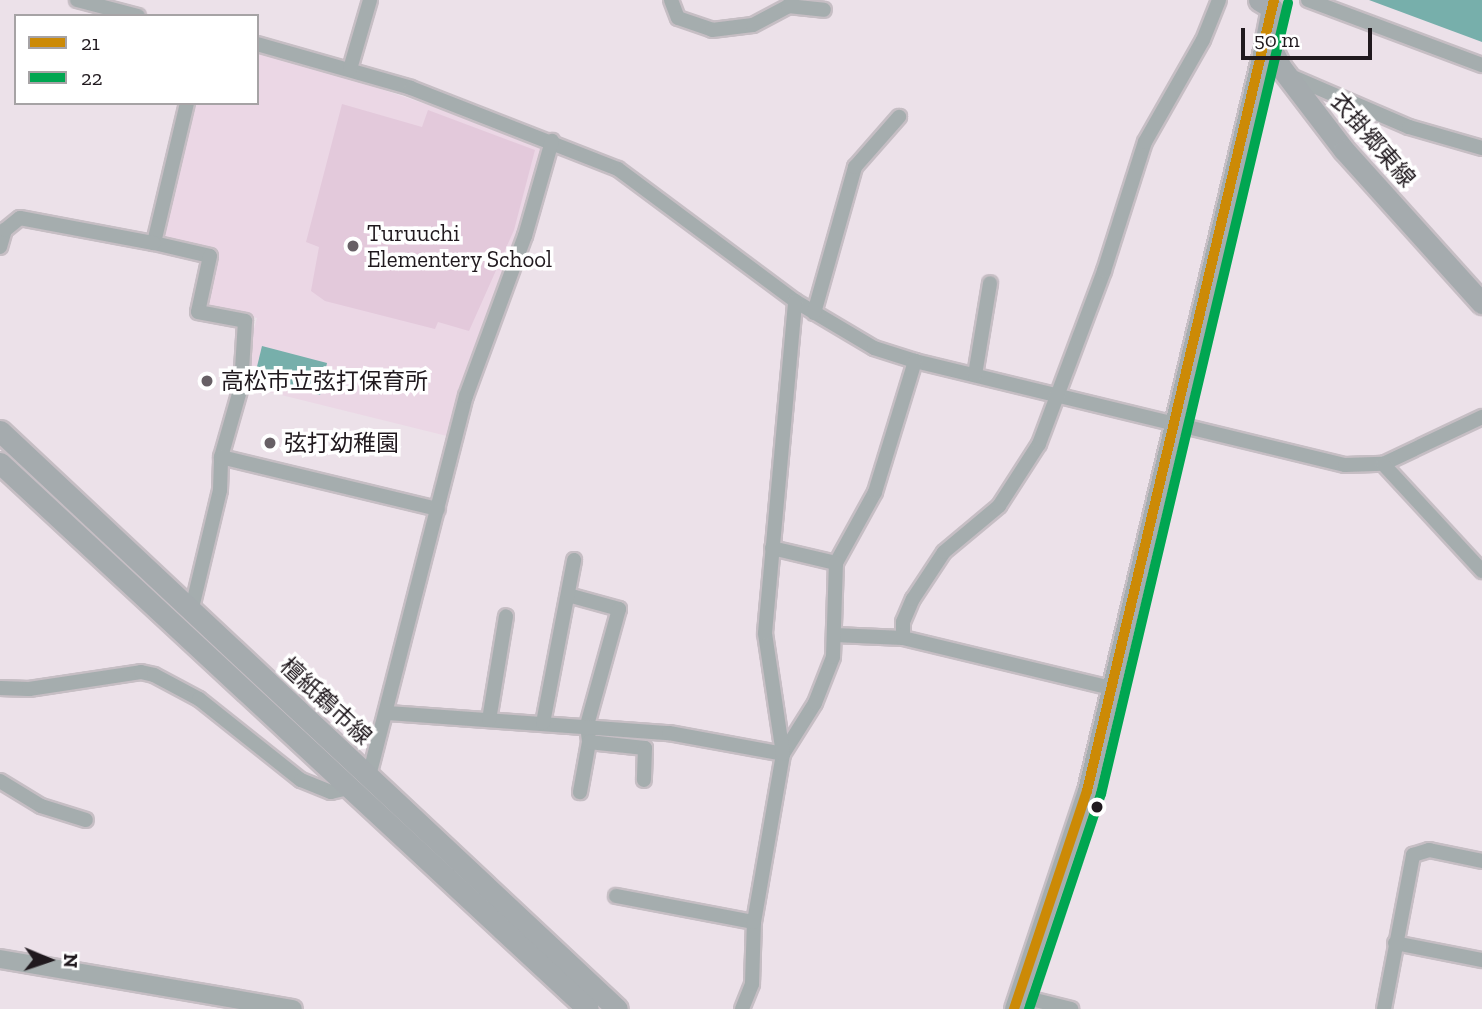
<!DOCTYPE html>
<meta charset="utf-8">
<style>
body{margin:0}
#map{position:relative;width:1482px;height:1009px;overflow:hidden;background:#ece1e9;font-family:"Zilla Slab","Noto Sans JP",serif}
div>[style]{position:absolute}
.built>*{inset:0;background:#ebd7e5}
.green>*{inset:0;background:#e3c9db}
.water>*{inset:0;background:#77afab}
.roads{filter:drop-shadow(2px 0 #c6bec4) drop-shadow(-2px 0 #c6bec4) drop-shadow(0 2px #c6bec4) drop-shadow(0 -2px #c6bec4)}
.minor>*{height:14px;margin:-7px;padding:0 7px;transform-origin:7px;border-radius:7px;background:#a5adae}
.tertiary>*{height:18px;margin:-9px;padding:0 9px;transform-origin:9px;border-radius:9px;background:#a5adae}
.secondary>*{height:21px;margin:-10.5px;padding:0 10.5px;transform-origin:10.5px;border-radius:10.5px;background:#a5abae}
.bus-1>*{height:10px;margin:-5px;padding:0 5px;transform-origin:5px;border-radius:5px;background:#cc8a06}
.bus-2>*{height:10px;margin:-5px;padding:0 5px;transform-origin:5px;border-radius:5px;background:#00a651}
.dots>*{width:19px;height:19px;translate:-50% -50%;box-sizing:border-box;border:4px solid #fff;border-radius:50%}
span{translate:-50% -50%;white-space:nowrap;text-align:center;line-height:1.15;-webkit-text-stroke:7px #fff;paint-order:stroke}
.street-label{font-size:23px;color:#20191e}
.poi-label{font-size:23px;color:#20191e}
.left{translate:0 -50%;text-align:left}
.legend{position:absolute;left:14px;top:14px;width:245px;height:91px;box-sizing:border-box;background:#fff;border:2px solid #a6a3a5;margin:0;padding:9px 12px;list-style:none;font-size:21px;color:#20191e}
.legend li{display:flex;align-items:center;gap:14px;height:35px}
.legend b{width:35px;border:2px solid #a6a3a5}
.north{position:absolute;left:14px;top:925px;width:70px;height:70px;-webkit-text-stroke:5px #fff;paint-order:stroke;rotate:92deg;font-size:19px;font-weight:700;line-height:28px;text-align:center;color:#20191e}
.north::after{content:'';display:block;margin:auto;width:24px;height:32px;background:#20191e;clip-path:polygon(50% 0,100% 100%,50% 72%,0 100%)}
.scale{position:absolute;left:1241px;top:28px;width:131px;height:32px;box-sizing:border-box;border:4px solid #20191e;border-top:0;padding-left:9px;font-size:21px;line-height:24px;white-space:nowrap;color:#20191e;-webkit-text-stroke:5px #fff;paint-order:stroke}
</style>
<div id="map">
<div class="built">
<i style="clip-path:polygon(257px 52px,349px 78px,545px 145px,519px 235px,469px 360px,451px 437px,245px 386px,247px 354px,257px 318px,204px 308px,217px 251px,166px 241px,162px 233px,192px 103px,257px 103px)"></i>
</div>
<div class="green">
<i style="clip-path:polygon(342px 104px,422px 127px,428px 110px,535px 150px,514px 230px,469px 331px,438px 322px,435px 329px,325px 301px,311px 291px,319px 247px,306px 242px)"></i>
</div>
<div class="water">
<i style="clip-path:polygon(1369px 0,1482px 0,1482px 42px)"></i>
<i style="clip-path:polygon(262px 346px,327px 363px,320px 395px,254px 379px)"></i>
</div>
<div class="roads">
<div class="minor">
<i style="left:77px;top:0;width:63px;rotate:14.7deg"></i>
<i style="left:671px;top:0;width:19px;rotate:69deg"></i>
<i style="left:678px;top:18px;width:36px;rotate:19deg"></i>
<i style="left:712px;top:30px;width:41px;rotate:-7deg"></i>
<i style="left:753px;top:25px;width:40px;rotate:-28deg"></i>
<i style="left:788px;top:6px;width:36px;rotate:6deg"></i>
<i style="left:1308px;top:0;width:186px;rotate:20.5deg"></i>
<i style="left:257px;top:44px;width:160px;rotate:15.9deg"></i>
<i style="left:411px;top:88px;width:222px;rotate:21.4deg"></i>
<i style="left:618px;top:169px;width:221px;rotate:36.7deg"></i>
<i style="left:795px;top:301px;width:92px;rotate:30.7deg"></i>
<i style="left:874px;top:348px;width:43px;rotate:17.6deg"></i>
<i style="left:915px;top:361px;width:442px;rotate:13.6deg"></i>
<i style="left:1345px;top:465px;width:38px;rotate:-2deg"></i>
<i style="left:1383px;top:464px;width:110px;rotate:-25.4deg"></i>
<i style="left:350px;top:69px;width:72px;rotate:-73.8deg"></i>
<i style="left:1295px;top:78px;width:124px;rotate:23.3deg"></i>
<i style="left:1409px;top:127px;width:76px;rotate:16deg"></i>
<i style="left:187px;top:103px;width:144px;rotate:103.3deg"></i>
<i style="left:154px;top:243px;width:57px;rotate:13.1deg"></i>
<i style="left:210px;top:256px;width:57px;rotate:102.1deg"></i>
<i style="left:198px;top:312px;width:48px;rotate:10.8deg"></i>
<i style="left:245px;top:321px;width:66px;rotate:93.5deg"></i>
<i style="left:241px;top:387px;width:73px;rotate:105.9deg"></i>
<i style="left:0;top:247px;width:18px;rotate:-74deg"></i>
<i style="left:5px;top:230px;width:19px;rotate:-39deg"></i>
<i style="left:20px;top:218px;width:136px;rotate:10.6deg"></i>
<i style="left:814px;top:313px;width:152px;rotate:-74.3deg"></i>
<i style="left:855px;top:167px;width:67px;rotate:-48.7deg"></i>
<i style="left:975px;top:375px;width:93px;rotate:-80.7deg"></i>
<i style="left:1383px;top:464px;width:146px;rotate:47.2deg"></i>
<i style="left:772px;top:548px;width:66px;rotate:13.2deg"></i>
<i style="left:836px;top:563px;width:81px;rotate:-61.2deg"></i>
<i style="left:875px;top:492px;width:137px;rotate:-73deg"></i>
<i style="left:568px;top:595px;width:53px;rotate:15.4deg"></i>
<i style="left:619px;top:609px;width:120px;rotate:105.4deg"></i>
<i style="left:587px;top:725px;width:17px;rotate:83deg"></i>
<i style="left:589px;top:742px;width:51px;rotate:100.2deg"></i>
<i style="left:191px;top:612px;width:125px;rotate:-76.6deg"></i>
<i style="left:220px;top:490px;width:33px;rotate:-88deg"></i>
<i style="left:221px;top:457px;width:223px;rotate:13.5deg"></i>
<i style="left:835px;top:635px;width:68px;rotate:2.5deg"></i>
<i style="left:903px;top:638px;width:215px;rotate:13.5deg"></i>
<i style="left:903px;top:638px;width:16px;rotate:-90deg"></i>
<i style="left:903px;top:622px;width:25px;rotate:-67deg"></i>
<i style="left:913px;top:599px;width:56px;rotate:-56.6deg"></i>
<i style="left:944px;top:552px;width:72px;rotate:-39.9deg"></i>
<i style="left:999px;top:506px;width:74px;rotate:-57.2deg"></i>
<i style="left:1039px;top:444px;width:185px;rotate:-69.4deg"></i>
<i style="left:1104px;top:271px;width:135px;rotate:-72.4deg"></i>
<i style="left:1145px;top:142px;width:117px;rotate:-60.4deg"></i>
<i style="left:1203px;top:40px;width:43px;rotate:-68.2deg"></i>
<i style="left:0;top:688px;width:29px;rotate:2deg"></i>
<i style="left:29px;top:689px;width:113px;rotate:-8.6deg"></i>
<i style="left:141px;top:672px;width:13px;rotate:13deg"></i>
<i style="left:154px;top:675px;width:51px;rotate:28.1deg"></i>
<i style="left:199px;top:699px;width:130px;rotate:38.5deg"></i>
<i style="left:301px;top:780px;width:32px;rotate:22deg"></i>
<i style="left:331px;top:792px;width:18px;rotate:-13deg"></i>
<i style="left:388px;top:713px;width:282px;rotate:4.1deg"></i>
<i style="left:669px;top:733px;width:116px;rotate:10.4deg"></i>
<i style="left:783px;top:754px;width:60px;rotate:-57.9deg"></i>
<i style="left:815px;top:703px;width:49px;rotate:-68.6deg"></i>
<i style="left:833px;top:657px;width:94px;rotate:-88.2deg"></i>
<i style="left:489px;top:720px;width:105px;rotate:-80.7deg"></i>
<i style="left:543px;top:723px;width:166px;rotate:-79.2deg"></i>
<i style="left:589px;top:742px;width:56px;rotate:6.1deg"></i>
<i style="left:645px;top:748px;width:32px;rotate:92deg"></i>
<i style="left:369px;top:776px;width:392px;rotate:-75.7deg"></i>
<i style="left:466px;top:396px;width:171px;rotate:-69.8deg"></i>
<i style="left:525px;top:236px;width:99px;rotate:-74.1deg"></i>
<i style="left:0;top:781px;width:48px;rotate:31.4deg"></i>
<i style="left:41px;top:806px;width:47px;rotate:17.3deg"></i>
<i style="left:616px;top:896px;width:140px;rotate:10.7deg"></i>
<i style="left:1395px;top:943px;width:89px;rotate:11.1deg"></i>
<i style="left:1019px;top:996px;width:54px;rotate:14deg"></i>
<i style="left:742px;top:1009px;width:27px;rotate:-68deg"></i>
<i style="left:752px;top:984px;width:62px;rotate:-88.2deg"></i>
<i style="left:754px;top:922px;width:170px;rotate:-80.2deg"></i>
<i style="left:783px;top:754px;width:122px;rotate:-98.5deg"></i>
<i style="left:765px;top:633px;width:333px;rotate:-84.8deg"></i>
<i style="left:1384px;top:1009px;width:157px;rotate:-79.3deg"></i>
<i style="left:1413px;top:855px;width:17px;rotate:-17deg"></i>
<i style="left:1429px;top:850px;width:54px;rotate:11.7deg"></i>
</div>
<div class="tertiary">
<i style="left:0;top:959px;width:297px;rotate:9.7deg"></i>
<i style="left:1014px;top:1009px;width:230px;rotate:-71.5deg"></i>
<i style="left:1087px;top:791px;width:774px;rotate:-76.63deg"></i>
</div>
<div class="secondary">
<i style="left:1259px;top:0;width:15px;rotate:32deg"></i>
<i style="left:1272px;top:8px;width:31px;rotate:101deg"></i>
<i style="left:1266px;top:38px;width:35px;rotate:63deg"></i>
<i style="left:1282px;top:69px;width:102px;rotate:52.6deg"></i>
<i style="left:1344px;top:150px;width:206px;rotate:48deg"></i>
<i style="left:0;top:431px;width:845px;rotate:43.13deg"></i>
<i style="left:0;top:463px;width:802px;rotate:42.88deg"></i>
</div>
</div>
<div class="bus-1">
<i style="left:1014px;top:1009px;width:230px;rotate:-71.5deg"></i>
<i style="left:1087px;top:791px;width:813px;rotate:-76.7deg"></i>
</div>
<div class="bus-2">
<i style="left:1029px;top:1009px;width:227px;rotate:-71.5deg"></i>
<i style="left:1101px;top:794px;width:813px;rotate:-76.7deg"></i>
</div>
<div class="dots">
<i style="left:353px;top:246px;background:#675f65"></i>
<i style="left:207px;top:381px;background:#675f65"></i>
<i style="left:270px;top:443px;background:#675f65"></i>
<i style="left:1097px;top:807px;background:#20191e"></i>
</div>
<div class="street-label">
<span style="left:1373px;top:140px;rotate:49deg">衣掛郷東線</span>
<span style="left:326px;top:701px;rotate:43deg">檀紙鶴市線</span>
</div>
<div class="poi-label">
<span class="left" style="left:367px;top:246px">Turuuchi<br>Elementery School</span>
<span class="left" style="left:221px;top:381px">高松市立弦打保育所</span>
<span class="left" style="left:284px;top:443px">弦打幼稚園</span>
</div>
<ul class="legend">
<li><b style="height:9px;background:#cc8a06"></b>21</li>
<li><b style="height:9px;background:#00a651"></b>22</li>
</ul>
<div class="north">N</div>
<div class="scale">50 m</div>
</div>
